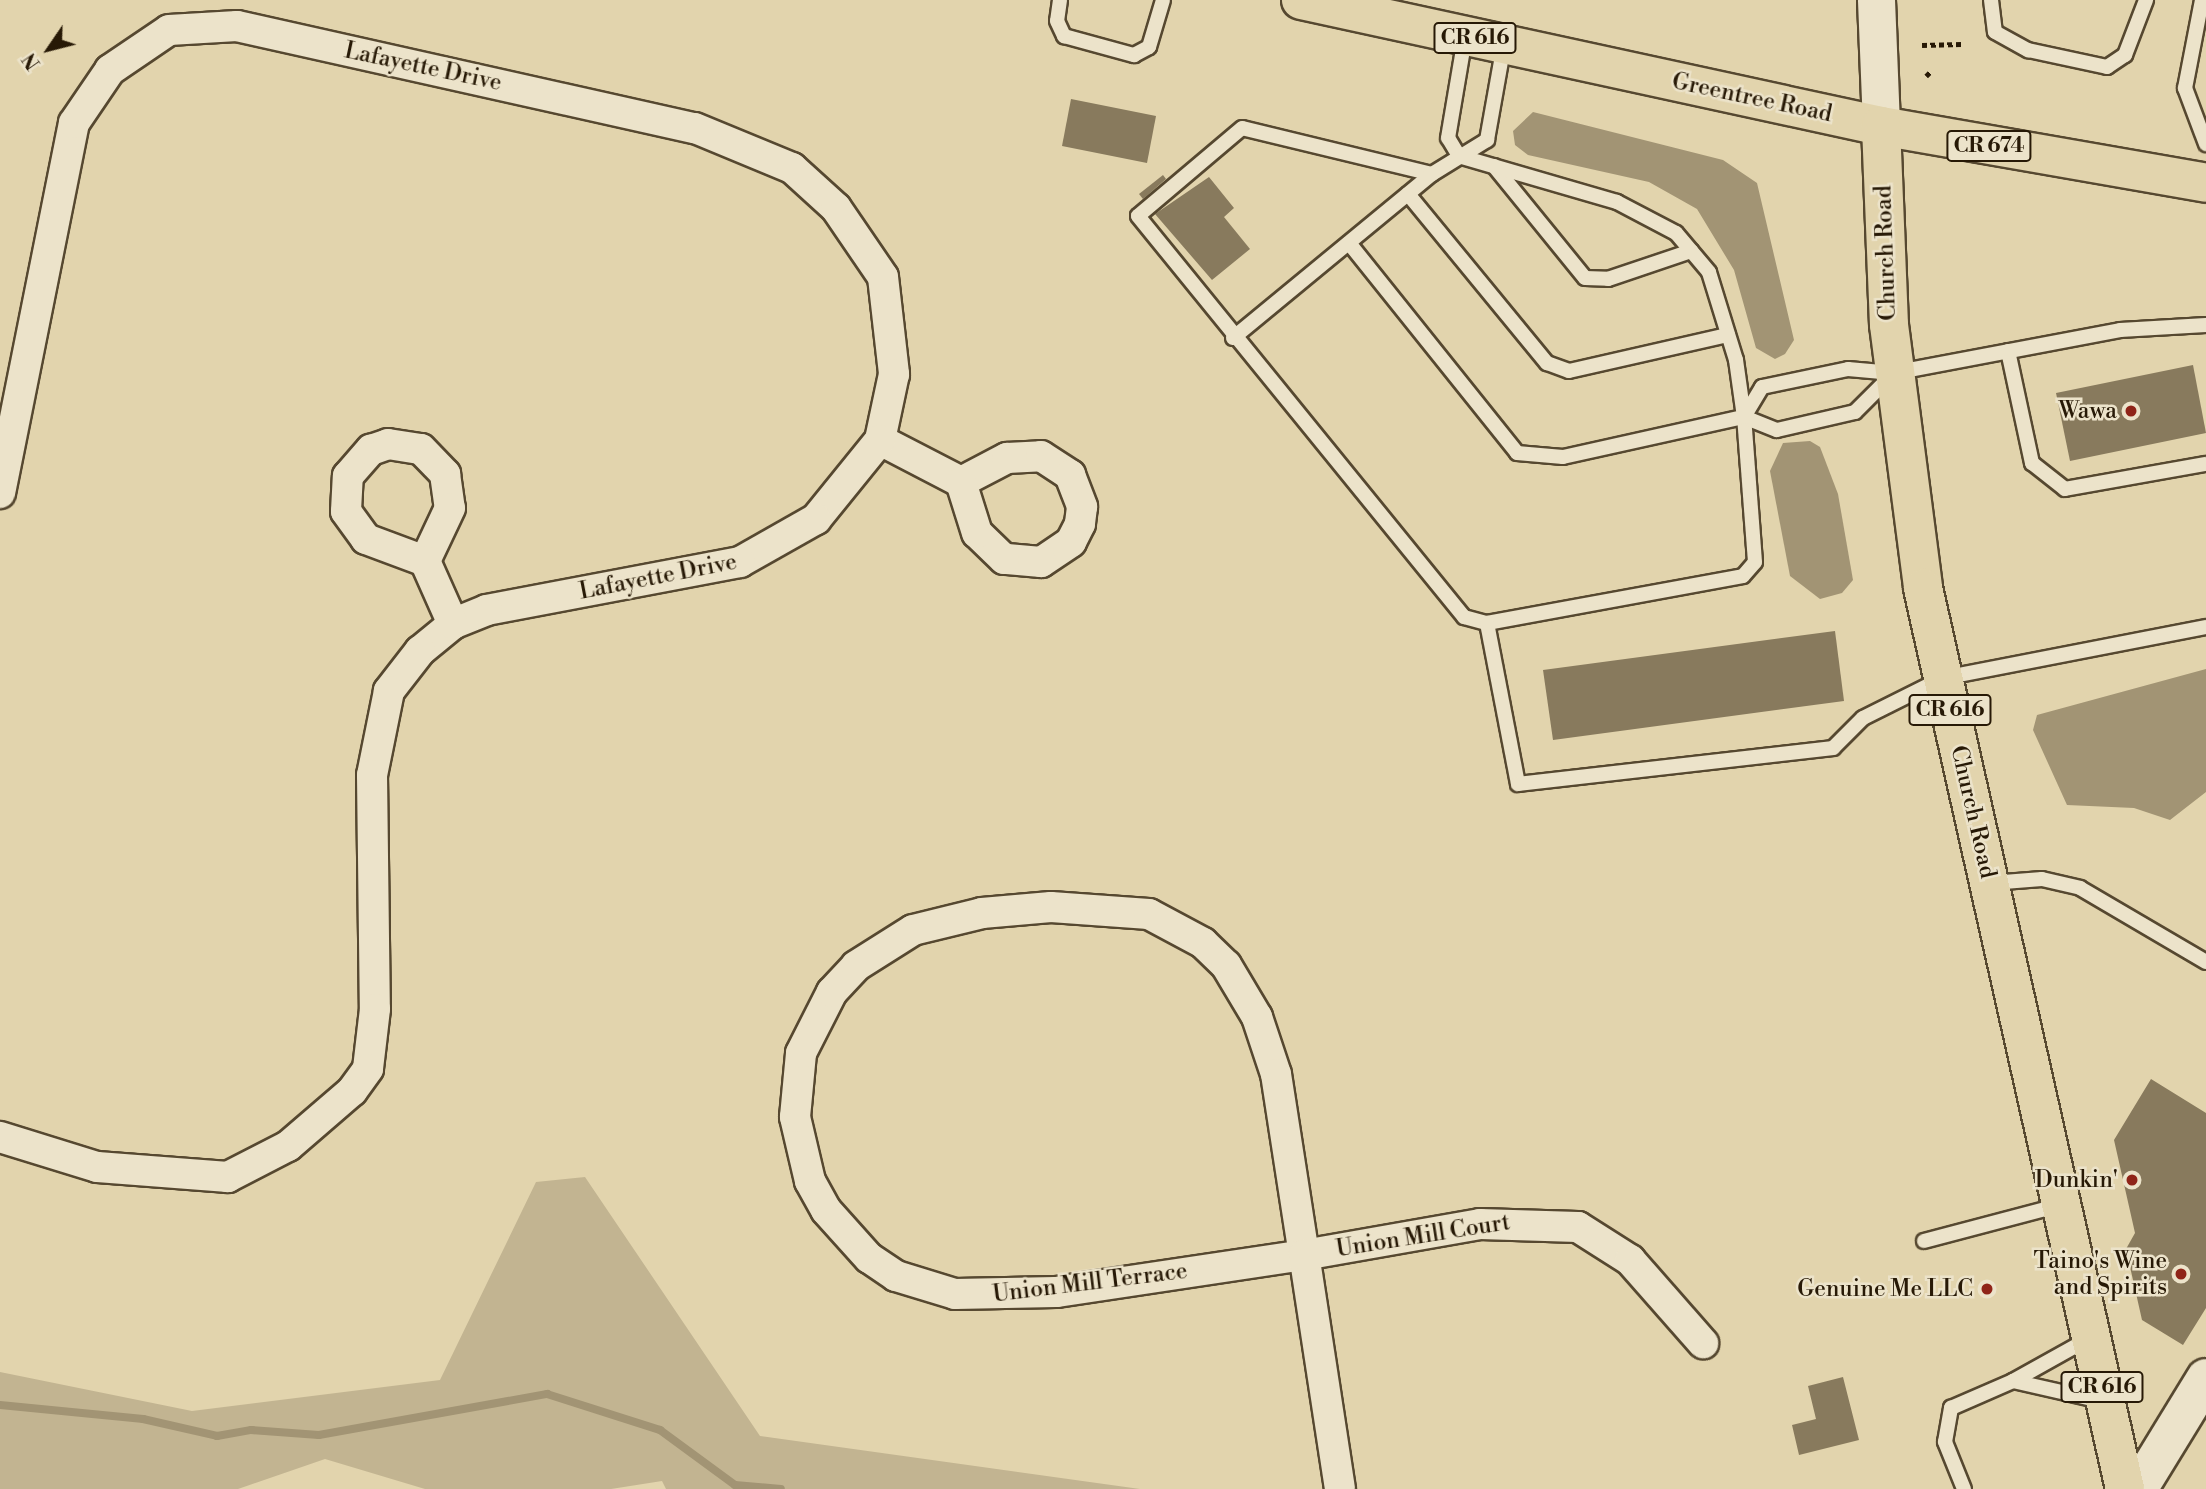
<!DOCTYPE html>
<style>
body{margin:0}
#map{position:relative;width:2206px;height:1489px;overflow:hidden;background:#e2d4ad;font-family:"Libre Bodoni",serif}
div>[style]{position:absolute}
.green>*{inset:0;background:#c2b491}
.water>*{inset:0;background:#a29474}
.stream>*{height:8px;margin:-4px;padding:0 4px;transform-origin:4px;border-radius:4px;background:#a29474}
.building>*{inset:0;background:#887a5d}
.path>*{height:4.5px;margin-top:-2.25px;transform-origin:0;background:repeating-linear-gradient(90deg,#271906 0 5px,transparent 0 8.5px)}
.roads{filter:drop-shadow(2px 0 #564830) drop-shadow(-2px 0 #564830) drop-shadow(0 2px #564830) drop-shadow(0 -2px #564830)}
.service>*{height:14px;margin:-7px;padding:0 7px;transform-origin:7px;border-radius:7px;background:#ece3ca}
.minor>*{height:30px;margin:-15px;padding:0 15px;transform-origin:15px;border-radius:15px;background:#ece3ca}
.tertiary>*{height:37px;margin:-18.5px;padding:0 18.5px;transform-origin:18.5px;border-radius:18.5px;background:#ece3ca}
.secondary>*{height:38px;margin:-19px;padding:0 19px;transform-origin:19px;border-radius:19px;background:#ece3ca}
.primary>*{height:38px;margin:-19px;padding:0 19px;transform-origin:19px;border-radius:19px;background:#e2d4ad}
.dots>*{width:19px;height:19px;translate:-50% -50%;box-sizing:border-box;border:4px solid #ece3ca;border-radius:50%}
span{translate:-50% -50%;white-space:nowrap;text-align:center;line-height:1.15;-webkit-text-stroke:5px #ece3ca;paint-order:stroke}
.shield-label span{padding:2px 5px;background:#ece3ca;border:2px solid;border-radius:5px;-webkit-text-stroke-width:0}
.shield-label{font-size:21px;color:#271906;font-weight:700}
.street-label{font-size:23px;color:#271906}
.poi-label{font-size:23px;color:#271906}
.right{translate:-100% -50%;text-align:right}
.north{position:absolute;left:14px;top:14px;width:70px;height:70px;-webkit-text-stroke:5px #ece3ca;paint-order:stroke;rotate:235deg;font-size:19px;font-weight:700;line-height:28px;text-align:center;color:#271906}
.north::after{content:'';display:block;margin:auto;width:24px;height:32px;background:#271906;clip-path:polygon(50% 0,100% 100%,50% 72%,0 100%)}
</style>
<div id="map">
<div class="green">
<i style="clip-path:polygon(585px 1177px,760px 1436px,1140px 1489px,666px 1489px,662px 1481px,611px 1489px,425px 1489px,325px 1459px,238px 1489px,0 1489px,0 1372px,192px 1411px,440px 1380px,536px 1182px)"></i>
</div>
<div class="water">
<i style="clip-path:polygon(1533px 112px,1723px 160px,1757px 183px,1794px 340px,1785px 354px,1775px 359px,1756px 348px,1734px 270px,1697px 209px,1649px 182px,1528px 155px,1515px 145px,1513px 131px)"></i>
<i style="clip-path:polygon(1810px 441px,1820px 447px,1838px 494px,1853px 580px,1842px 593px,1820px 599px,1790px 576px,1770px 471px,1783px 443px)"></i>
<i style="clip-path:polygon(2206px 669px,2206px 792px,2170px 820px,2134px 808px,2067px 805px,2033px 730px,2037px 715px)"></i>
</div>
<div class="stream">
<i style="left:0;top:1405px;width:144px;rotate:5.6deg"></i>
<i style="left:143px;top:1419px;width:76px;rotate:12.9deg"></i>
<i style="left:217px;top:1436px;width:35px;rotate:-10deg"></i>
<i style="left:251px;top:1430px;width:68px;rotate:4.2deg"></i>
<i style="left:319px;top:1435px;width:232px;rotate:-10.2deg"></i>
<i style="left:547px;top:1394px;width:119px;rotate:17.7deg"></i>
<i style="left:660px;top:1430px;width:93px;rotate:36.3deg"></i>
<i style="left:735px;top:1485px;width:46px;rotate:5deg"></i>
</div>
<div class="building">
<i style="clip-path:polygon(1071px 99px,1156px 116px,1147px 163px,1062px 146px)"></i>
<i style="clip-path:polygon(1163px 175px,1166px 179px,1143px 199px,1139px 194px)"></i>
<i style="clip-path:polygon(1209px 177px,1234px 208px,1224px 217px,1250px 249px,1212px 280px,1155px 214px)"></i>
<i style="clip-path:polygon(2193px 365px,2206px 433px,2070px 461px,2056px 393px)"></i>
<i style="clip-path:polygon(1835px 631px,1844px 701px,1553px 740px,1543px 670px)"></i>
<i style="clip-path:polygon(2151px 1079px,2206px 1113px,2206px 1308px,2183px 1345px,2142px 1320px,2126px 1249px,2135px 1233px,2114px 1140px)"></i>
<i style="clip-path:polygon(1843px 1377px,1859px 1440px,1799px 1455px,1792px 1425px,1816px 1419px,1808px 1386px)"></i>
</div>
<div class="path">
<i style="left:1922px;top:45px;width:40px;rotate:-1.4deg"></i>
<i style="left:1926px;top:76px;width:6px;rotate:-45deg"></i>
</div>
<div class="roads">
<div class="service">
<i style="left:1060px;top:0;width:21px;rotate:98deg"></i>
<i style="left:1057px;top:21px;width:17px;rotate:65deg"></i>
<i style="left:1064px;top:36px;width:73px;rotate:15.2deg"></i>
<i style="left:1134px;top:55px;width:17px;rotate:-28deg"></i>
<i style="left:1149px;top:47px;width:49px;rotate:-73.4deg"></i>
<i style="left:1991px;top:0;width:32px;rotate:83deg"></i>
<i style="left:1995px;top:32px;width:38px;rotate:29deg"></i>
<i style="left:2028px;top:50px;width:81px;rotate:12.1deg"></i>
<i style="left:2107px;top:67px;width:22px;rotate:-34deg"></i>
<i style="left:2125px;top:55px;width:59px;rotate:-69.1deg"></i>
<i style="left:2202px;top:0;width:90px;rotate:100.9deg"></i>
<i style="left:2185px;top:88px;width:60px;rotate:69.4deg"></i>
<i style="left:1494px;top:166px;width:144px;rotate:50.9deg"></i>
<i style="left:1585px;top:278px;width:23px;rotate:2deg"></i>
<i style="left:1608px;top:279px;width:88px;rotate:-18.6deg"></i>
<i style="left:1432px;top:174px;width:195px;rotate:-166.4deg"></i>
<i style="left:1242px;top:128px;width:136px;rotate:139.8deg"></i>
<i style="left:1138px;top:216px;width:517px;rotate:50.89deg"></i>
<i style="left:1464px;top:617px;width:24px;rotate:15deg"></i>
<i style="left:1487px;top:623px;width:260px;rotate:-10.4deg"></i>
<i style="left:1743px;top:576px;width:18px;rotate:-49deg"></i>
<i style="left:1755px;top:562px;width:145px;rotate:-94.3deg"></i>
<i style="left:1744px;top:417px;width:58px;rotate:-98deg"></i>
<i style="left:1736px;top:360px;width:92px;rotate:-107.1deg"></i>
<i style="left:1709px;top:272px;width:51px;rotate:-130.2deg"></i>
<i style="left:1676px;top:233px;width:67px;rotate:-152.3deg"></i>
<i style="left:1617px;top:202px;width:165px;rotate:-163.8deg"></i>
<i style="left:1459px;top:156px;width:21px;rotate:-121deg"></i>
<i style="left:1448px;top:138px;width:102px;rotate:-80.4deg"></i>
<i style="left:1408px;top:194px;width:219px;rotate:50.6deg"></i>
<i style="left:1547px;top:363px;width:23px;rotate:20deg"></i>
<i style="left:1569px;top:371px;width:163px;rotate:-12.8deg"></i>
<i style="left:1349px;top:243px;width:269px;rotate:51.3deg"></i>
<i style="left:1517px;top:453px;width:46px;rotate:5deg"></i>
<i style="left:1563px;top:457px;width:185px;rotate:-12.5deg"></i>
<i style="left:1744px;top:417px;width:35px;rotate:22deg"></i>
<i style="left:1777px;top:430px;width:80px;rotate:-13deg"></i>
<i style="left:1855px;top:412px;width:49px;rotate:-45deg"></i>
<i style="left:1233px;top:338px;width:258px;rotate:-39.5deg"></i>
<i style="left:1432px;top:174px;width:65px;rotate:-31.7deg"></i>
<i style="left:1487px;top:140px;width:97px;rotate:-79.9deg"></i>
<i style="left:2008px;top:351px;width:115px;rotate:77.9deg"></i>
<i style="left:2032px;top:463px;width:42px;rotate:38.2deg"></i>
<i style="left:2065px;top:489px;width:143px;rotate:-10.1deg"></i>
<i style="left:1744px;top:417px;width:35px;rotate:-59deg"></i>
<i style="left:1762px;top:387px;width:88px;rotate:-11.8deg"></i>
<i style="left:1848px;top:369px;width:45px;rotate:5.1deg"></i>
<i style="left:1893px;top:373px;width:231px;rotate:-10.7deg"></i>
<i style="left:2120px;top:330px;width:86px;rotate:-3.3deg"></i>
<i style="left:1487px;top:623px;width:164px;rotate:79.1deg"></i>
<i style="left:1518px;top:784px;width:317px;rotate:-6.5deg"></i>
<i style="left:1833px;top:748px;width:42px;rotate:-45deg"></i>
<i style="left:1863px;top:718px;width:89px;rotate:-26.6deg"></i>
<i style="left:1943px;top:678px;width:268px;rotate:-11deg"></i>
<i style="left:1991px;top:883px;width:51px;rotate:-4.5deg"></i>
<i style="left:2042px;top:879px;width:39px;rotate:13deg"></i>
<i style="left:2080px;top:888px;width:146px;rotate:30.4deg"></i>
<i style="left:1924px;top:1241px;width:141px;rotate:-14.8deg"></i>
<i style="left:2090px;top:1338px;width:88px;rotate:150.8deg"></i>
<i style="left:2013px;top:1381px;width:90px;rotate:12.8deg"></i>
<i style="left:1964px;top:1489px;width:51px;rotate:-112deg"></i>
<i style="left:1945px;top:1442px;width:35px;rotate:-80deg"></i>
<i style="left:1951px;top:1408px;width:68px;rotate:-23.5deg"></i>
</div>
<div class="minor">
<i style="left:880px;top:440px;width:91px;rotate:27.4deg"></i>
<i style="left:961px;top:482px;width:52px;rotate:-27.6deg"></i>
<i style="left:1007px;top:458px;width:34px;rotate:-3deg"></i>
<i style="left:1041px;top:456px;width:35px;rotate:33deg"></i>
<i style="left:1070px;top:475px;width:34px;rotate:69deg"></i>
<i style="left:1082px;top:507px;width:17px;rotate:97deg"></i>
<i style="left:1080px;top:524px;width:20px;rotate:117deg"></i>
<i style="left:1071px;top:542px;width:36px;rotate:146deg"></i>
<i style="left:1041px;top:562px;width:37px;rotate:-175deg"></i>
<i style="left:1004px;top:559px;width:37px;rotate:-136deg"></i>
<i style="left:977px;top:533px;width:53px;rotate:-107.4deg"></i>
<i style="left:0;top:493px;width:377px;rotate:-78.7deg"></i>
<i style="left:74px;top:123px;width:64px;rotate:-55.8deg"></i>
<i style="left:110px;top:70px;width:71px;rotate:-34.1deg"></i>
<i style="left:169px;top:30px;width:68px;rotate:-3.4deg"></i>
<i style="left:237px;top:26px;width:469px;rotate:12.6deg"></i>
<i style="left:695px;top:128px;width:105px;rotate:22.4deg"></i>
<i style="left:792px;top:168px;width:59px;rotate:42.3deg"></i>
<i style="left:836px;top:208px;width:83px;rotate:55.7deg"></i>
<i style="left:883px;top:277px;width:98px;rotate:83.5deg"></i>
<i style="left:894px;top:374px;width:67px;rotate:102deg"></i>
<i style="left:880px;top:440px;width:102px;rotate:129deg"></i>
<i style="left:816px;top:519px;width:87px;rotate:150.5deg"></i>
<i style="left:740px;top:562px;width:258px;rotate:169.3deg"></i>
<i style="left:487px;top:610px;width:37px;rotate:158deg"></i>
<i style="left:453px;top:624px;width:43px;rotate:140.7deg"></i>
<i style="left:420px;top:651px;width:51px;rotate:127.8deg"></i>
<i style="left:389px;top:691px;width:86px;rotate:101.4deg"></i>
<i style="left:372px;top:775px;width:234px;rotate:89.3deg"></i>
<i style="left:375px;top:1009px;width:60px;rotate:96.7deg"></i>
<i style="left:368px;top:1069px;width:27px;rotate:126deg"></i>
<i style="left:352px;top:1091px;width:84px;rotate:139.3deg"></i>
<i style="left:288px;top:1146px;width:68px;rotate:152.7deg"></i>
<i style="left:228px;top:1177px;width:131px;rotate:-175.6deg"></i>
<i style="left:97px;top:1167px;width:102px;rotate:-162.8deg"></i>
<i style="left:425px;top:561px;width:63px;rotate:-159.6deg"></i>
<i style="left:366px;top:539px;width:34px;rotate:-126deg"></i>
<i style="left:346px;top:511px;width:35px;rotate:-87deg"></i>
<i style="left:348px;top:476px;width:35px;rotate:-49deg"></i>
<i style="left:371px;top:450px;width:18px;rotate:-19deg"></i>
<i style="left:388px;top:444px;width:33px;rotate:9deg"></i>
<i style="left:421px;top:449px;width:35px;rotate:46deg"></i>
<i style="left:445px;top:474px;width:34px;rotate:82deg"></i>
<i style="left:450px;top:508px;width:59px;rotate:115.3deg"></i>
<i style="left:425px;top:561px;width:69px;rotate:66deg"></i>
<i style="left:1051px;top:907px;width:98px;rotate:4.1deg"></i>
<i style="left:1149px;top:914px;width:61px;rotate:28.2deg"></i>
<i style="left:1203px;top:943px;width:32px;rotate:44deg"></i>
<i style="left:1226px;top:965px;width:61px;rotate:59.2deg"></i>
<i style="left:1257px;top:1017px;width:60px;rotate:71.6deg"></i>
<i style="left:1276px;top:1074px;width:183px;rotate:81.2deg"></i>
<i style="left:1304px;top:1255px;width:251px;rotate:171.5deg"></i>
<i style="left:1056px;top:1292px;width:101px;rotate:178.9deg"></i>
<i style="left:955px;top:1294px;width:62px;rotate:-163deg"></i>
<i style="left:896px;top:1276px;width:32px;rotate:-146deg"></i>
<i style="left:869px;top:1258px;width:64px;rotate:-131.9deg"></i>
<i style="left:826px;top:1210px;width:33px;rotate:-119deg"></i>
<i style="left:810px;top:1181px;width:66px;rotate:-103.2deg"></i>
<i style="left:795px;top:1117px;width:64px;rotate:-84.6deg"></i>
<i style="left:801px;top:1053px;width:68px;rotate:-63.1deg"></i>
<i style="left:832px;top:992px;width:35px;rotate:-47deg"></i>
<i style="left:856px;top:966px;width:67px;rotate:-32.3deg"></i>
<i style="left:913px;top:930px;width:71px;rotate:-13.8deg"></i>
<i style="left:982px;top:913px;width:69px;rotate:-5deg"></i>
<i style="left:1340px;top:1489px;width:237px;rotate:-98.7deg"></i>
<i style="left:1304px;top:1255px;width:179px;rotate:-10deg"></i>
<i style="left:1480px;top:1224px;width:98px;rotate:1.8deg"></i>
<i style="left:1578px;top:1227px;width:62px;rotate:32.4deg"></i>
<i style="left:1630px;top:1260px;width:111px;rotate:48.7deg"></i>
</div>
<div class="tertiary">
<i style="left:1876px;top:0;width:126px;rotate:87.7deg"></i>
</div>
<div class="secondary">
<i style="left:2138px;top:1489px;width:130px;rotate:-58.5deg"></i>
</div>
<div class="primary">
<i style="left:1301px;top:0;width:594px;rotate:12.26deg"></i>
<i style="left:1881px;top:126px;width:330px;rotate:9.9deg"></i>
<i style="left:1881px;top:126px;width:199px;rotate:87.7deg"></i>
<i style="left:1889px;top:325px;width:265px;rotate:82.6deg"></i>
<i style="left:1923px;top:588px;width:923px;rotate:77.36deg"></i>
</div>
</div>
<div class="dots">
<i style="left:2131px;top:411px;background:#8f2418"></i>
<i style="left:2132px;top:1180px;background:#8f2418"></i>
<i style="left:2181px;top:1274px;background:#8f2418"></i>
<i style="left:1987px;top:1289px;background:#8f2418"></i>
</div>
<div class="shield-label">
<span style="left:1475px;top:38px">CR 616</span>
<span style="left:1989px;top:146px">CR 674</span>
<span style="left:1950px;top:710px">CR 616</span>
<span style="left:2102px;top:1387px">CR 616</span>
</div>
<div class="street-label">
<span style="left:423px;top:67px;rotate:12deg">Lafayette Drive</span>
<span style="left:1752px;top:98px;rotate:12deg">Greentree Road</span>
<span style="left:1886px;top:253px;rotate:-92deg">Church Road</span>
<span style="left:658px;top:577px;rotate:-11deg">Lafayette Drive</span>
<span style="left:1973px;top:812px;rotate:77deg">Church Road</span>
<span style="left:1423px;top:1236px;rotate:-9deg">Union Mill Court</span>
<span style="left:1090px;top:1283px;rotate:-7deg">Union Mill Terrace</span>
</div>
<div class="poi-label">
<span class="right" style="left:2117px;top:411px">Wawa</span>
<span class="right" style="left:2118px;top:1180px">Dunkin'</span>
<span class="right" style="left:2167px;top:1274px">Taino's Wine<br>and Spirits</span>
<span class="right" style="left:1973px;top:1289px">Genuine Me LLC</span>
</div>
<div class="north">N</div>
</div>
